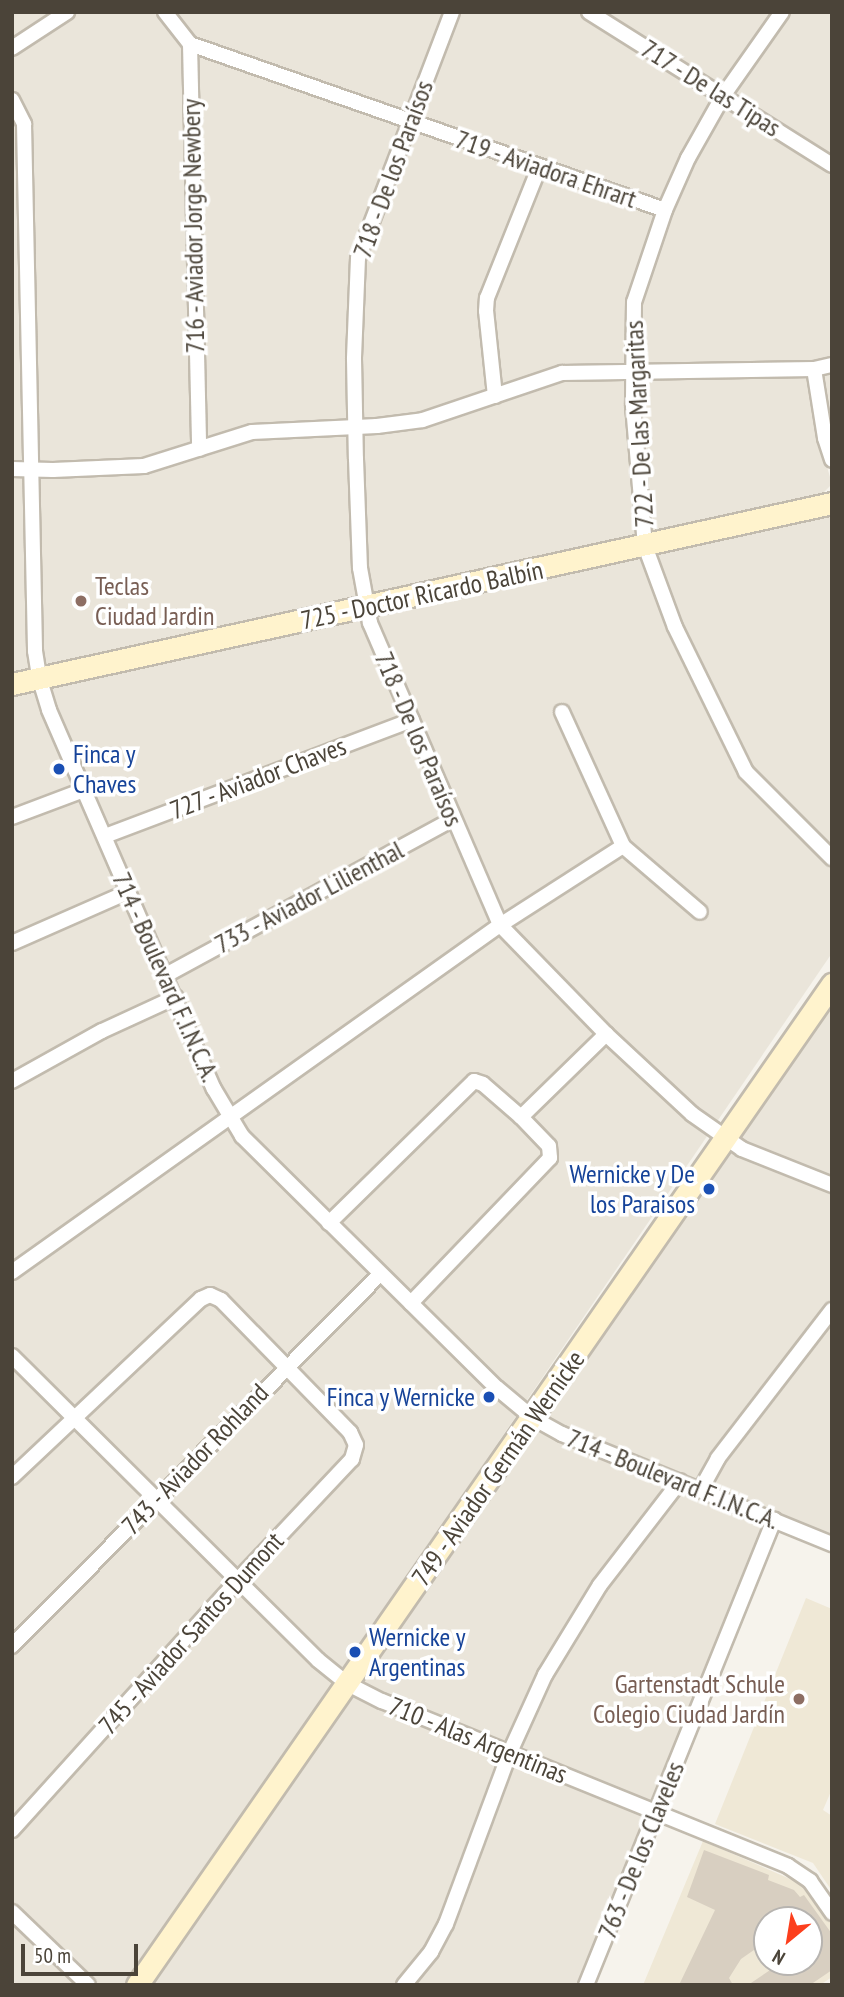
<!DOCTYPE html>
<meta charset="utf-8">
<style>
body{margin:0}
#map{position:relative;width:844px;height:1997px;overflow:hidden;background:#f6f3ec;font-family:"PT Sans Narrow",sans-serif}
div>[style]{position:absolute}
.residential>*{inset:0;background:#eae5da}
.education>*{inset:0;background:#efe8d6}
.building>*{inset:0;background:#d8cfc1}
.roads{filter:drop-shadow(2px 0 #c2bbae) drop-shadow(-2px 0 #c2bbae) drop-shadow(0 2px #c2bbae) drop-shadow(0 -2px #c2bbae)}
.street>*{height:14px;margin:-7px;padding:0 7px;transform-origin:7px;border-radius:7px;background:#fff}
.secondary>*{height:21px;margin:-10.5px;padding:0 10.5px;transform-origin:10.5px;border-radius:10.5px;background:#fff3cd}
.dots>*{width:19px;height:19px;translate:-50% -50%;box-sizing:border-box;border:4px solid #fff;border-radius:50%}
span{translate:-50% -50%;white-space:nowrap;text-align:center;line-height:1.15;-webkit-text-stroke:7px #fff;paint-order:stroke}
.street-label{font-size:26px;color:#4b4439}
.education-label{font-size:26px;color:#785e54}
.left{translate:0 -50%;text-align:left}
.right{translate:-100% -50%;text-align:right}
.transit-label{font-size:26px;color:#164399}
.frame{position:absolute;inset:0;border:14px solid #4b4439;pointer-events:none}
.north{position:absolute;left:753px;top:1906px;width:70px;height:70px;box-sizing:border-box;background:#fff;border:2px solid #b7b4b0;border-radius:50%;rotate:210deg;font-size:19px;font-weight:700;line-height:28px;text-align:center;color:#4b4439}
.north::after{content:'';display:block;margin:auto;width:24px;height:32px;background:#fc3f1d;clip-path:polygon(50% 0,100% 100%,50% 72%,0 100%)}
.scale{position:absolute;left:21px;top:1944px;width:117px;height:32px;box-sizing:border-box;border:4px solid #4b4439;border-top:0;padding-left:9px;font-size:21px;line-height:24px;white-space:nowrap;color:#4b4439;-webkit-text-stroke:5px #fff;paint-order:stroke}
</style>
<div id="map">
<div class="residential">
<i style="clip-path:polygon(12px 12px,832px 12px,832px 362px,812px 385px,817px 432px,832px 484px,823px 493px,12px 672px)"></i>
<i style="clip-path:polygon(832px 368px,832px 433px,818px 379px)"></i>
<i style="clip-path:polygon(832px 511px,832px 953px,128px 1985px,93px 1985px,12px 1905px,12px 694px)"></i>
<i style="clip-path:polygon(832px 990px,832px 1541px,553px 1425px,544px 1416px)"></i>
<i style="clip-path:polygon(536px 1431px,757px 1523px,762px 1531px,580px 1985px,142px 1985px,531px 1432px)"></i>
<i style="clip-path:polygon(12px 1922px,75px 1985px,12px 1985px)"></i>
</div>
<div class="education">
<i style="clip-path:polygon(806px 1598px,832px 1609px,832px 1789px,823px 1810px,832px 1816px,832px 1891px,813px 1863px,715px 1824px)"></i>
<i style="clip-path:polygon(evenodd,703px 1841px,804px 1885px,832px 1925px,832px 1977px,820px 1985px,643px 1985px,703px 1841px,767px 1920px,809px 1920px,809px 1962px,767px 1962px,767px 1920px)"></i>
</div>
<div class="building">
<i style="clip-path:polygon(704px 1850px,769px 1875px,768px 1880px,794px 1890px,800px 1897px,804px 1895px,832px 1934px,832px 1970px,810px 1985px,748px 1985px,782px 1962px,809px 1962px,809px 1920px,767px 1920px,764px 1934px,767px 1941px,741px 1959px,729px 1978px,733px 1985px,679px 1985px,715px 1910px,687px 1897px)"></i>
</div>
<div class="roads">
<div class="street">
<i style="left:165px;top:12px;width:41px;rotate:52deg"></i>
<i style="left:190px;top:44px;width:405px;rotate:88.7deg"></i>
<i style="left:452px;top:12px;width:263px;rotate:110.9deg"></i>
<i style="left:358px;top:258px;width:101px;rotate:92.3deg"></i>
<i style="left:354px;top:359px;width:100px;rotate:88.9deg"></i>
<i style="left:356px;top:459px;width:109px;rotate:87.9deg"></i>
<i style="left:360px;top:568px;width:56px;rotate:79.7deg"></i>
<i style="left:370px;top:623px;width:329px;rotate:66.7deg"></i>
<i style="left:500px;top:925px;width:152px;rotate:45.8deg"></i>
<i style="left:606px;top:1034px;width:117px;rotate:42.9deg"></i>
<i style="left:692px;top:1114px;width:61px;rotate:35deg"></i>
<i style="left:742px;top:1149px;width:97px;rotate:21.8deg"></i>
<i style="left:589px;top:12px;width:287px;rotate:32.2deg"></i>
<i style="left:782px;top:12px;width:103px;rotate:125.1deg"></i>
<i style="left:723px;top:96px;width:71px;rotate:119.4deg"></i>
<i style="left:688px;top:158px;width:57px;rotate:113.9deg"></i>
<i style="left:665px;top:210px;width:97px;rotate:108.6deg"></i>
<i style="left:634px;top:302px;width:104px;rotate:90.6deg"></i>
<i style="left:633px;top:406px;width:141px;rotate:85.1deg"></i>
<i style="left:645px;top:546px;width:86px;rotate:69.7deg"></i>
<i style="left:675px;top:627px;width:161px;rotate:63.9deg"></i>
<i style="left:746px;top:772px;width:122px;rotate:45deg"></i>
<i style="left:190px;top:44px;width:503px;rotate:19.26deg"></i>
<i style="left:12px;top:48px;width:66px;rotate:-33.2deg"></i>
<i style="left:12px;top:100px;width:27px;rotate:63deg"></i>
<i style="left:24px;top:124px;width:527px;rotate:88.8deg"></i>
<i style="left:35px;top:651px;width:26px;rotate:81deg"></i>
<i style="left:39px;top:677px;width:34px;rotate:73deg"></i>
<i style="left:49px;top:710px;width:413px;rotate:66.5deg"></i>
<i style="left:214px;top:1089px;width:55px;rotate:59.2deg"></i>
<i style="left:242px;top:1136px;width:359px;rotate:44.7deg"></i>
<i style="left:497px;top:1388px;width:47px;rotate:39.8deg"></i>
<i style="left:533px;top:1418px;width:33px;rotate:29deg"></i>
<i style="left:562px;top:1434px;width:292px;rotate:22.2deg"></i>
<i style="left:814px;top:369px;width:70px;rotate:80.9deg"></i>
<i style="left:825px;top:438px;width:23px;rotate:72deg"></i>
<i style="left:495px;top:396px;width:85px;rotate:-96deg"></i>
<i style="left:486px;top:311px;width:13px;rotate:-86deg"></i>
<i style="left:487px;top:298px;width:140px;rotate:-68.2deg"></i>
<i style="left:12px;top:469px;width:41px;rotate:1.4deg"></i>
<i style="left:53px;top:470px;width:91px;rotate:-2.5deg"></i>
<i style="left:144px;top:466px;width:113px;rotate:-17.5deg"></i>
<i style="left:252px;top:432px;width:125px;rotate:-2.7deg"></i>
<i style="left:377px;top:426px;width:46px;rotate:-7.4deg"></i>
<i style="left:423px;top:420px;width:147px;rotate:-18.7deg"></i>
<i style="left:562px;top:373px;width:252px;rotate:-0.9deg"></i>
<i style="left:814px;top:369px;width:18px;rotate:-13deg"></i>
<i style="left:562px;top:712px;width:147px;rotate:65.5deg"></i>
<i style="left:623px;top:846px;width:101px;rotate:40.6deg"></i>
<i style="left:12px;top:817px;width:77px;rotate:-20.6deg"></i>
<i style="left:105px;top:836px;width:328px;rotate:-20.7deg"></i>
<i style="left:12px;top:943px;width:127px;rotate:-23.7deg"></i>
<i style="left:166px;top:975px;width:327px;rotate:-28.5deg"></i>
<i style="left:12px;top:1081px;width:103px;rotate:-29.1deg"></i>
<i style="left:102px;top:1031px;width:81px;rotate:-24.7deg"></i>
<i style="left:521px;top:1117px;width:119px;rotate:-44.3deg"></i>
<i style="left:329px;top:1223px;width:203px;rotate:-44.4deg"></i>
<i style="left:474px;top:1081px;width:9px;rotate:18deg"></i>
<i style="left:483px;top:1084px;width:50px;rotate:41deg"></i>
<i style="left:521px;top:1117px;width:40px;rotate:46deg"></i>
<i style="left:549px;top:1146px;width:12px;rotate:85deg"></i>
<i style="left:550px;top:1158px;width:201px;rotate:133.8deg"></i>
<i style="left:12px;top:1272px;width:599px;rotate:-35.42deg"></i>
<i style="left:500px;top:925px;width:146px;rotate:-32.7deg"></i>
<i style="left:12px;top:1356px;width:431px;rotate:44.8deg"></i>
<i style="left:318px;top:1660px;width:38px;rotate:39deg"></i>
<i style="left:348px;top:1684px;width:38px;rotate:27deg"></i>
<i style="left:382px;top:1701px;width:438px;rotate:22.1deg"></i>
<i style="left:788px;top:1866px;width:27px;rotate:34deg"></i>
<i style="left:810px;top:1881px;width:39px;rotate:55deg"></i>
<i style="left:12px;top:1477px;width:260px;rotate:-43.3deg"></i>
<i style="left:201px;top:1299px;width:10px;rotate:-24deg"></i>
<i style="left:210px;top:1295px;width:12px;rotate:24deg"></i>
<i style="left:221px;top:1300px;width:185px;rotate:45.7deg"></i>
<i style="left:350px;top:1432px;width:14px;rotate:65deg"></i>
<i style="left:356px;top:1445px;width:15px;rotate:106deg"></i>
<i style="left:352px;top:1459px;width:166px;rotate:133.3deg"></i>
<i style="left:238px;top:1580px;width:337px;rotate:132.1deg"></i>
<i style="left:701px;top:1489px;width:35px;rotate:-61deg"></i>
<i style="left:718px;top:1458px;width:187px;rotate:-52.4deg"></i>
<i style="left:12px;top:1646px;width:523px;rotate:-45.31deg"></i>
<i style="left:12px;top:1912px;width:105px;rotate:43.8deg"></i>
<i style="left:404px;top:1985px;width:43px;rotate:-50.7deg"></i>
<i style="left:431px;top:1952px;width:32px;rotate:-62deg"></i>
<i style="left:446px;top:1924px;width:184px;rotate:-69.6deg"></i>
<i style="left:510px;top:1752px;width:85px;rotate:-65.6deg"></i>
<i style="left:545px;top:1675px;width:105px;rotate:-58.6deg"></i>
<i style="left:600px;top:1585px;width:131px;rotate:-52.4deg"></i>
<i style="left:586px;top:1985px;width:502px;rotate:-67.99deg"></i>
</div>
<div class="secondary">
<i style="left:12px;top:684px;width:840px;rotate:-12.45deg"></i>
<i style="left:137px;top:1985px;width:1219px;rotate:-55.23deg"></i>
</div>
</div>
<div class="dots">
<i style="left:81px;top:601px;background:#8d6e63"></i>
<i style="left:59px;top:769px;background:#1a4fb4"></i>
<i style="left:709px;top:1189px;background:#1a4fb4"></i>
<i style="left:489px;top:1397px;background:#1a4fb4"></i>
<i style="left:355px;top:1652px;background:#1a4fb4"></i>
<i style="left:799px;top:1699px;background:#8d6e63"></i>
</div>
<div class="street-label">
<span style="left:711px;top:88px;rotate:32deg">717 - De las Tipas</span>
<span style="left:393px;top:169px;rotate:-70deg">718 - De los Paraísos</span>
<span style="left:546px;top:169px;rotate:19deg">719 - Aviadora Ehrart</span>
<span style="left:193px;top:226px;rotate:-91deg">716 - Aviador Jorge Newbery</span>
<span style="left:639px;top:424px;rotate:-93deg">722 - De las Margaritas</span>
<span style="left:422px;top:595px;rotate:-12deg">725 - Doctor Ricardo Balbín</span>
<span style="left:419px;top:739px;rotate:67deg">718 - De los Paraísos</span>
<span style="left:258px;top:778px;rotate:-21deg">727 - Aviador Chaves</span>
<span style="left:309px;top:897px;rotate:-28deg">733 - Aviador Lilienthal</span>
<span style="left:166px;top:977px;rotate:66deg">714 - Boulevard F.I.N.C.A.</span>
<span style="left:195px;top:1459px;rotate:-46deg">743 - Aviador Rohland</span>
<span style="left:498px;top:1468px;rotate:-55deg">749 - Aviador Germán Wernicke</span>
<span style="left:673px;top:1479px;rotate:22deg">714 - Boulevard F.I.N.C.A.</span>
<span style="left:191px;top:1633px;rotate:-48deg">745 - Aviador Santos Dumont</span>
<span style="left:478px;top:1740px;rotate:22deg">710 - Alas Argentinas</span>
<span style="left:641px;top:1850px;rotate:-68deg">763 - De los Claveles</span>
</div>
<div class="education-label">
<span class="left" style="left:95px;top:601px">Teclas<br>Ciudad Jardin</span>
<span class="right" style="left:785px;top:1699px">Gartenstadt Schule<br>Colegio Ciudad Jardín</span>
</div>
<div class="transit-label">
<span class="left" style="left:73px;top:769px">Finca y<br>Chaves</span>
<span class="right" style="left:695px;top:1189px">Wernicke y De<br>los Paraisos</span>
<span class="right" style="left:475px;top:1397px">Finca y Wernicke</span>
<span class="left" style="left:369px;top:1652px">Wernicke y<br>Argentinas</span>
</div>
<div class="frame"></div>
<div class="north">N</div>
<div class="scale">50 m</div>
</div>
